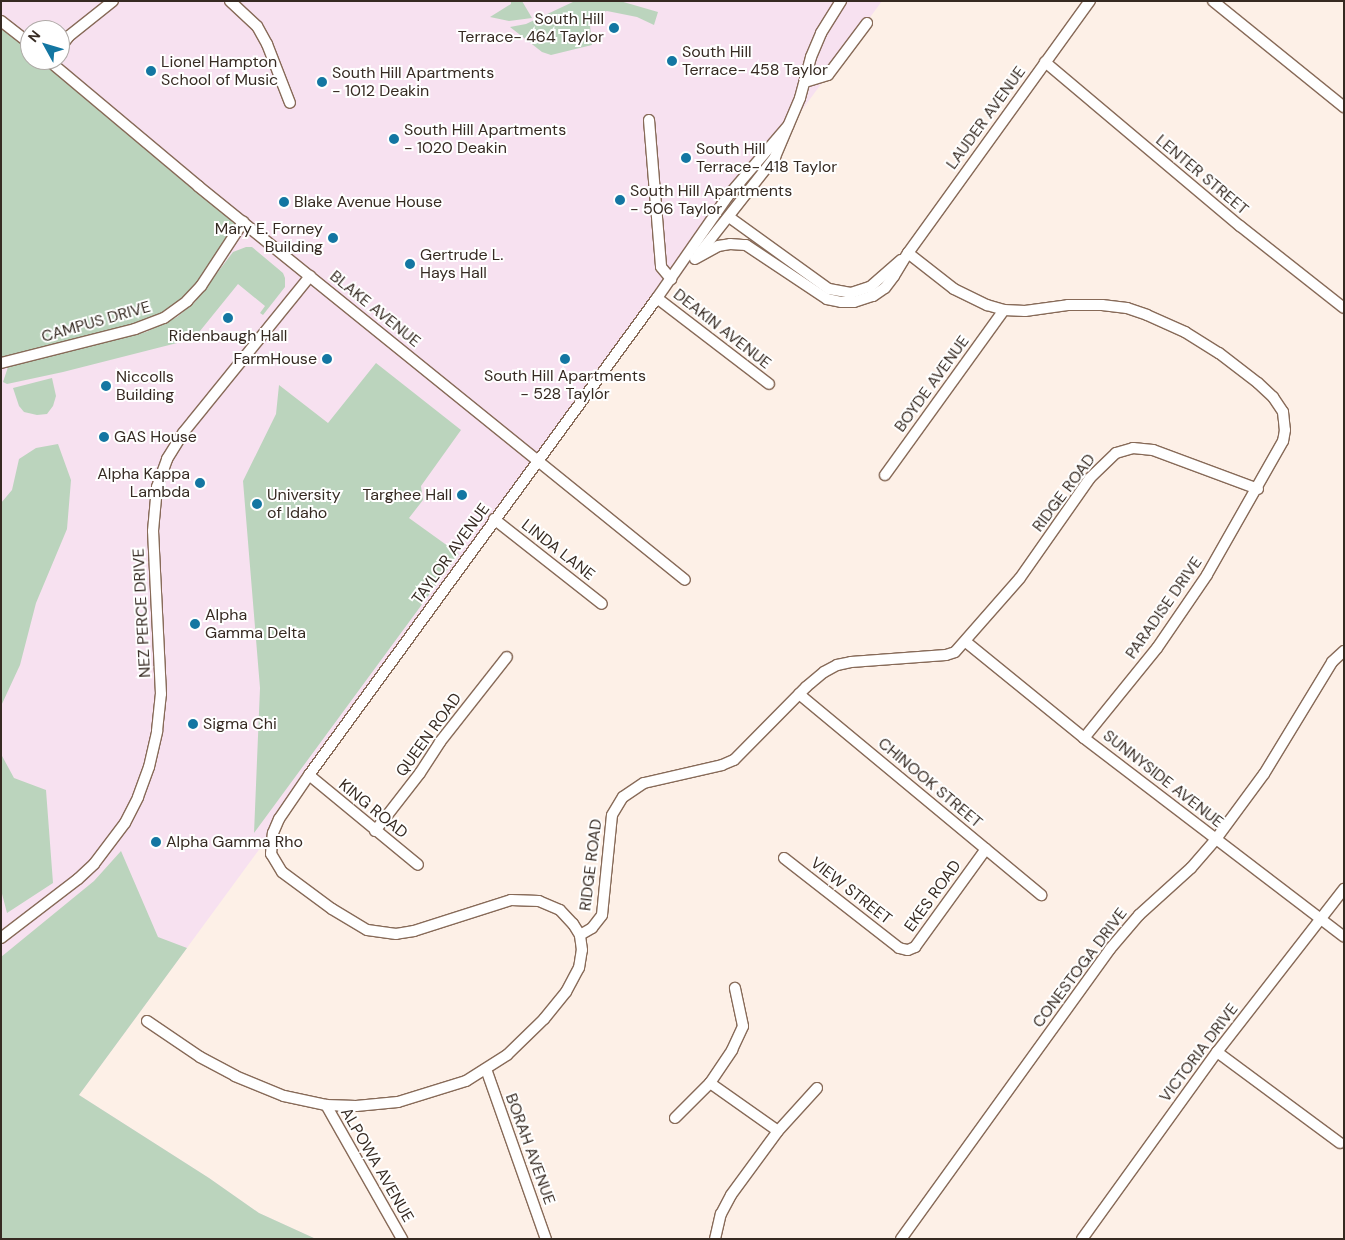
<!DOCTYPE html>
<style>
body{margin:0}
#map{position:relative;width:1345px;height:1240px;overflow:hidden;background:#fdf0e7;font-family:"DM Sans",sans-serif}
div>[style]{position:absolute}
.education>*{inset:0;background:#f7e1f0}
.green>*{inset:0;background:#bbd4bd}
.roads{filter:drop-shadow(1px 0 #876a58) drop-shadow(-1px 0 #876a58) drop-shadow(0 1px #876a58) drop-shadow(0 -1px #876a58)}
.minor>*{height:10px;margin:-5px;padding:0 5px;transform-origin:5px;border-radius:5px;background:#fff}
.dots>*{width:14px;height:14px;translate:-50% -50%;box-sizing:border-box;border:2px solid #fff;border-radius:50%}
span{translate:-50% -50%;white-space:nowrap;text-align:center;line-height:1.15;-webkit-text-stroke:4px #fff;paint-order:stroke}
.poi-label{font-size:16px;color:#362a22}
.right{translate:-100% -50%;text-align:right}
.left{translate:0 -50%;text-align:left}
.street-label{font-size:16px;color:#362a22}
.frame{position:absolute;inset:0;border:2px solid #362a22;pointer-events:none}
.north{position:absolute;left:20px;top:20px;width:50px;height:50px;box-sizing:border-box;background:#fff;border:1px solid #afaaa7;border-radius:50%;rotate:309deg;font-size:14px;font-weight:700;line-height:20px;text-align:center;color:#362a22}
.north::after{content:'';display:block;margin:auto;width:18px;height:22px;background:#1376a2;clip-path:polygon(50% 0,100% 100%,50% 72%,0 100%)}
</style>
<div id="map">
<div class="education">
<i style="clip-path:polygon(evenodd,1px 1px,882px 1px,79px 1095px,209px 1178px,259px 1213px,316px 1239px,1px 1239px,1px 1px,30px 30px,60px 30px,60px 60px,30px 60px,30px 30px)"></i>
</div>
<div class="green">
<i style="clip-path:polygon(511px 1px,522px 1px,532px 18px,509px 21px,490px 17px,511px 4px)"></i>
<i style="clip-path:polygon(575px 1px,620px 1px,658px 12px,654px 25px,637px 17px,607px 11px,589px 15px,592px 45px,551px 55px,542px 52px,510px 27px,526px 24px)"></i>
<i style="clip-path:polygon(1px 21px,30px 44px,30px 60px,48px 60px,243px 222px,201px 286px,164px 318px,1px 363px)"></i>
<i style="clip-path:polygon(246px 247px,252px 247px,283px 273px,285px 278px,285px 287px,263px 315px,260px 313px,265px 306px,238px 284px,200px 331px,181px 342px,63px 372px,7px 384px,3px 382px,8px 367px,146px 332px,177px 317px,195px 302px,233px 252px)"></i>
<i style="clip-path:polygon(376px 363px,461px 430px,421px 486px,423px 500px,409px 518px,459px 554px,254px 833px,260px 688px,243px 481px,276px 414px,279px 385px,328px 423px)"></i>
<i style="clip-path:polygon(52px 378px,56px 396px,53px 406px,47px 414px,37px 415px,24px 412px,19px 406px,13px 388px)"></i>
<i style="clip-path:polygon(58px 444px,71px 480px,67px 529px,36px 603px,20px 665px,1px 706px,1px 503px,12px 490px,19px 459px,36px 448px)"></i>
<i style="clip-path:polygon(1px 754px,14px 778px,46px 790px,53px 883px,7px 913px,1px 890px)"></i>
<i style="clip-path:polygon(121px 851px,158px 937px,187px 948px,79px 1095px,209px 1178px,259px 1213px,316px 1239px,1px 1239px,1px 957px,94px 881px)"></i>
</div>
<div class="roads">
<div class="minor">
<i style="left:230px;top:1px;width:37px;rotate:43deg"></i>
<i style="left:257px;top:26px;width:21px;rotate:61deg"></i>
<i style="left:267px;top:44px;width:63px;rotate:68.7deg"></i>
<i style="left:1213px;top:1px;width:169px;rotate:39deg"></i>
<i style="left:1px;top:21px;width:37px;rotate:38deg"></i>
<i style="left:60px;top:48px;width:15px;rotate:-53deg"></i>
<i style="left:69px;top:36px;width:56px;rotate:-38.5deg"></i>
<i style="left:48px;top:60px;width:196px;rotate:40deg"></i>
<i style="left:198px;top:186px;width:626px;rotate:38.97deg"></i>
<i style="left:1045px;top:62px;width:255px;rotate:40.1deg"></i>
<i style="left:1240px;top:226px;width:132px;rotate:38.3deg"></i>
<i style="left:805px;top:82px;width:24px;rotate:-17deg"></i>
<i style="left:828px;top:75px;width:65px;rotate:-53.1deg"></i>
<i style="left:649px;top:120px;width:147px;rotate:85.3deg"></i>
<i style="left:661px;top:267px;width:16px;rotate:50deg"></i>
<i style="left:729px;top:217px;width:123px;rotate:35.8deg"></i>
<i style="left:829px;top:289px;width:22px;rotate:10deg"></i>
<i style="left:851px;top:293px;width:20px;rotate:-18deg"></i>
<i style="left:870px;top:287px;width:41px;rotate:-41.1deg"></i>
<i style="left:908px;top:253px;width:58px;rotate:38deg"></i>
<i style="left:954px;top:289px;width:37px;rotate:26deg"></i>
<i style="left:987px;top:305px;width:18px;rotate:16deg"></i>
<i style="left:1004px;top:310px;width:21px;rotate:3deg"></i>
<i style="left:1025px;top:311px;width:43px;rotate:-7.9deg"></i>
<i style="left:1068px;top:305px;width:34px"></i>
<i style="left:1102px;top:305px;width:25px;rotate:7deg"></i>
<i style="left:1127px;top:308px;width:21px;rotate:19deg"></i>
<i style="left:1147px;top:315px;width:42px;rotate:24.1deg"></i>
<i style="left:1185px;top:332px;width:40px;rotate:32deg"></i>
<i style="left:1219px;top:353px;width:49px;rotate:37.6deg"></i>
<i style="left:1258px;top:383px;width:21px;rotate:43deg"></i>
<i style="left:1273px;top:397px;width:18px;rotate:56deg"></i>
<i style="left:1283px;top:412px;width:18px;rotate:84deg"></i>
<i style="left:1285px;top:430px;width:11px;rotate:100deg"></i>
<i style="left:1283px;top:441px;width:154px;rotate:119.6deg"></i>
<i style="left:1207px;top:575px;width:88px;rotate:124.4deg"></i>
<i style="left:1157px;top:648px;width:116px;rotate:129deg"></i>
<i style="left:698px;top:255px;width:125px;rotate:-51.8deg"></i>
<i style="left:775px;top:157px;width:64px;rotate:-67deg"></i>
<i style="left:800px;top:98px;width:42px;rotate:-75deg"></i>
<i style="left:811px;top:57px;width:26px;rotate:-67deg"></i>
<i style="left:821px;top:33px;width:38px;rotate:-58deg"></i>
<i style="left:695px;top:259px;width:26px;rotate:-29deg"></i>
<i style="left:718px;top:246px;width:12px;rotate:-9deg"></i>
<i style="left:730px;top:244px;width:16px;rotate:4deg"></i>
<i style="left:746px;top:245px;width:97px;rotate:33.7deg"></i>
<i style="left:827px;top:299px;width:14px;rotate:12deg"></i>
<i style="left:841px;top:302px;width:13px"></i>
<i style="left:854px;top:302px;width:20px;rotate:-18deg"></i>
<i style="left:873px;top:296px;width:14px;rotate:-34deg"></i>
<i style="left:885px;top:288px;width:15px;rotate:-53deg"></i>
<i style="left:894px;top:276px;width:27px;rotate:-59deg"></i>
<i style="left:908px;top:253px;width:311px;rotate:-54.2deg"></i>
<i style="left:657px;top:298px;width:141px;rotate:37.5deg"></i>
<i style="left:1px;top:363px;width:138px;rotate:-14.2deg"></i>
<i style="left:135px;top:329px;width:31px;rotate:-21deg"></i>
<i style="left:164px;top:318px;width:29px;rotate:-36deg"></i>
<i style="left:187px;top:301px;width:21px;rotate:-47deg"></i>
<i style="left:201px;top:286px;width:77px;rotate:-56.7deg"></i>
<i style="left:885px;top:475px;width:203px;rotate:-54.2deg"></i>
<i style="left:494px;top:519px;width:137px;rotate:38.2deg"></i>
<i style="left:966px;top:642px;width:152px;rotate:39.1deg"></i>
<i style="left:1084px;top:738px;width:327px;rotate:37.4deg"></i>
<i style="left:799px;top:694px;width:315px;rotate:39.7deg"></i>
<i style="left:309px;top:775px;width:141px;rotate:39.5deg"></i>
<i style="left:375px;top:831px;width:73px;rotate:-52.2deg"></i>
<i style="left:420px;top:773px;width:37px;rotate:-57deg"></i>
<i style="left:440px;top:742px;width:108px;rotate:-51.8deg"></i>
<i style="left:784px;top:858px;width:146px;rotate:38deg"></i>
<i style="left:899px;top:948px;width:9px;rotate:13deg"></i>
<i style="left:908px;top:950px;width:8px;rotate:-23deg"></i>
<i style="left:915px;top:947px;width:121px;rotate:-54.1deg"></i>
<i style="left:580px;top:935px;width:14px;rotate:-30deg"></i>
<i style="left:592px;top:928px;width:16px;rotate:-52deg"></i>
<i style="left:602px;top:915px;width:100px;rotate:-84.3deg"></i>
<i style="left:612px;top:815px;width:21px;rotate:-59deg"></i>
<i style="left:623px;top:797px;width:25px;rotate:-34deg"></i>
<i style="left:644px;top:783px;width:80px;rotate:-13deg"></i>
<i style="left:722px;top:765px;width:13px;rotate:-23deg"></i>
<i style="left:734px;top:760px;width:103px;rotate:-45.4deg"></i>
<i style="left:806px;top:687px;width:23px;rotate:-40deg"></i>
<i style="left:824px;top:672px;width:15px;rotate:-28deg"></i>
<i style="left:837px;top:665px;width:14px;rotate:-12deg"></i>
<i style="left:851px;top:662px;width:95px;rotate:-4.2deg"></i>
<i style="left:946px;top:655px;width:9px;rotate:-18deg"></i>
<i style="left:955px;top:652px;width:98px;rotate:-48.7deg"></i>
<i style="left:1020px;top:578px;width:122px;rotate:-55deg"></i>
<i style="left:1090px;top:478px;width:36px;rotate:-44deg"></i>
<i style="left:1116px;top:453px;width:18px;rotate:-16deg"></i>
<i style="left:1133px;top:448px;width:20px;rotate:6deg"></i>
<i style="left:1153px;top:450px;width:112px;rotate:20.4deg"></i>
<i style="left:1px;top:938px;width:97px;rotate:-37.5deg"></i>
<i style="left:78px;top:879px;width:22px;rotate:-43deg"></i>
<i style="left:94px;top:864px;width:51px;rotate:-52.9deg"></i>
<i style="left:125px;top:823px;width:29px;rotate:-63deg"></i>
<i style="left:138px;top:797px;width:32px;rotate:-70deg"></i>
<i style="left:149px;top:767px;width:37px;rotate:-77deg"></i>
<i style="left:157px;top:731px;width:37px;rotate:-84deg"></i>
<i style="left:161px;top:694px;width:163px;rotate:-92.8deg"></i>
<i style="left:153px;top:531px;width:44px;rotate:-84.8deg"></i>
<i style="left:157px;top:487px;width:30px;rotate:-70deg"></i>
<i style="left:167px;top:459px;width:31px;rotate:-58deg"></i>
<i style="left:183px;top:433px;width:202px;rotate:-51deg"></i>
<i style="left:147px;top:1021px;width:64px;rotate:34.2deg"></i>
<i style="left:200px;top:1057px;width:40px;rotate:28deg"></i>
<i style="left:235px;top:1076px;width:53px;rotate:22.2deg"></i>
<i style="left:284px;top:1096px;width:43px;rotate:12.1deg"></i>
<i style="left:326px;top:1105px;width:30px;rotate:2deg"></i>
<i style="left:356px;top:1106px;width:42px;rotate:-5.4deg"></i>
<i style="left:398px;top:1102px;width:71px;rotate:-17.2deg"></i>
<i style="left:466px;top:1081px;width:49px;rotate:-32.4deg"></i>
<i style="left:507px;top:1055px;width:52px;rotate:-44.2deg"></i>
<i style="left:544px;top:1019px;width:35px;rotate:-51deg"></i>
<i style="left:566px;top:992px;width:27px;rotate:-62deg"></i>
<i style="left:579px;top:968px;width:18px;rotate:-81deg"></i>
<i style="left:582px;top:950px;width:15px;rotate:-98deg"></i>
<i style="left:580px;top:935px;width:13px;rotate:-122deg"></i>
<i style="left:573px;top:924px;width:19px;rotate:-133deg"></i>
<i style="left:560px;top:910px;width:23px;rotate:-157deg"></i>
<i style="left:539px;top:901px;width:28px;rotate:-178deg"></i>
<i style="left:511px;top:900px;width:102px;rotate:162.3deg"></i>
<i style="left:414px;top:931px;width:18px;rotate:171deg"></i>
<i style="left:396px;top:934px;width:29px;rotate:-172deg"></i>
<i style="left:367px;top:930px;width:41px;rotate:-149deg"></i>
<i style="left:332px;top:909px;width:62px;rotate:-143.5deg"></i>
<i style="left:282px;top:872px;width:21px;rotate:-121deg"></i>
<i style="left:271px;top:854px;width:21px;rotate:-85deg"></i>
<i style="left:273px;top:833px;width:15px;rotate:-67deg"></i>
<i style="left:279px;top:819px;width:53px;rotate:-55.7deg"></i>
<i style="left:309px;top:775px;width:590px;rotate:-53.89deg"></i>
<i style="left:657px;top:298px;width:124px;rotate:-55.2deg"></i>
<i style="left:728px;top:196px;width:92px;rotate:-49.4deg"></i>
<i style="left:1217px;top:1052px;width:153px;rotate:36.5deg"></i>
<i style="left:486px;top:1069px;width:180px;rotate:70.6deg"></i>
<i style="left:710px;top:1083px;width:83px;rotate:35.2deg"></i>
<i style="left:326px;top:1105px;width:154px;rotate:60.4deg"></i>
<i style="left:675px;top:1118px;width:49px;rotate:-45deg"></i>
<i style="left:710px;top:1083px;width:40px;rotate:-56deg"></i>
<i style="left:732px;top:1050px;width:26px;rotate:-65deg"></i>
<i style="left:743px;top:1026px;width:39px;rotate:-102deg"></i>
<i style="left:715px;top:1239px;width:26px;rotate:-77deg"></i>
<i style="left:721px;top:1214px;width:21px;rotate:-62deg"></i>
<i style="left:731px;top:1195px;width:79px;rotate:-53.7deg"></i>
<i style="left:778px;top:1131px;width:58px;rotate:-47.8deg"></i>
<i style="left:901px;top:1239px;width:357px;rotate:-54.2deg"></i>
<i style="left:1110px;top:949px;width:45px;rotate:-49.5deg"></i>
<i style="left:1139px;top:915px;width:70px;rotate:-42.1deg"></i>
<i style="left:1191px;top:868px;width:38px;rotate:-49deg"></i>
<i style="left:1216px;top:839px;width:81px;rotate:-53.6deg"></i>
<i style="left:1264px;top:774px;width:131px;rotate:-58.7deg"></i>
<i style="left:1332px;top:662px;width:16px;rotate:-43deg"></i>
<i style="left:1082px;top:1239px;width:231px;rotate:-54.2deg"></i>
<i style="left:1217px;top:1052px;width:207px;rotate:-52.1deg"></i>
</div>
</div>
<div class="dots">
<i style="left:614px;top:28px;background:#1376a2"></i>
<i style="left:672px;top:61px;background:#1376a2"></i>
<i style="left:151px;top:71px;background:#1376a2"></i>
<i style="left:322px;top:82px;background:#1376a2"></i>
<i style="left:394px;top:139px;background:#1376a2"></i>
<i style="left:686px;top:158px;background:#1376a2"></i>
<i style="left:620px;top:200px;background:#1376a2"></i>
<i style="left:284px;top:202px;background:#1376a2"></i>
<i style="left:333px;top:238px;background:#1376a2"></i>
<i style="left:410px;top:264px;background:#1376a2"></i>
<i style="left:228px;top:318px;background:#1376a2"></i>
<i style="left:327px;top:359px;background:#1376a2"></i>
<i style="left:565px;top:359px;background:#1376a2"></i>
<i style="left:106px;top:386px;background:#1376a2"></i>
<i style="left:104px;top:437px;background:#1376a2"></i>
<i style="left:200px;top:483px;background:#1376a2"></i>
<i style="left:462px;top:495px;background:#1376a2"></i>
<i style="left:257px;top:504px;background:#1376a2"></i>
<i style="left:195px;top:624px;background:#1376a2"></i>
<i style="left:193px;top:724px;background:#1376a2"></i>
<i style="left:156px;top:842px;background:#1376a2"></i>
</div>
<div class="poi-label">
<span class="right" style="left:604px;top:28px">South Hill<br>Terrace- 464 Taylor</span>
<span class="left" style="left:682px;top:61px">South Hill<br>Terrace- 458 Taylor</span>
<span class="left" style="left:161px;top:71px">Lionel Hampton<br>School of Music</span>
<span class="left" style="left:332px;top:82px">South Hill Apartments<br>- 1012 Deakin</span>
<span class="left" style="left:404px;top:139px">South Hill Apartments<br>- 1020 Deakin</span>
<span class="left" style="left:696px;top:158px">South Hill<br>Terrace- 418 Taylor</span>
<span class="left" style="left:630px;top:200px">South Hill Apartments<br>- 506 Taylor</span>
<span class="left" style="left:294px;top:202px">Blake Avenue House</span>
<span class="right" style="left:323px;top:238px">Mary E. Forney<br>Building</span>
<span class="left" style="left:420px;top:264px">Gertrude L.<br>Hays Hall</span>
<span style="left:228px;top:336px">Ridenbaugh Hall</span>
<span class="right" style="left:317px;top:359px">FarmHouse</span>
<span style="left:565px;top:385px">South Hill Apartments<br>- 528 Taylor</span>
<span class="left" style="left:116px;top:386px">Niccolls<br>Building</span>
<span class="left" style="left:114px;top:437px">GAS House</span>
<span class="right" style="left:190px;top:483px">Alpha Kappa<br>Lambda</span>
<span class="left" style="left:267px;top:504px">University<br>of Idaho</span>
<span class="right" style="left:452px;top:495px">Targhee Hall</span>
<span class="left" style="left:205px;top:624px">Alpha<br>Gamma Delta</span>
<span class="left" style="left:203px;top:724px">Sigma Chi</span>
<span class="left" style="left:166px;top:842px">Alpha Gamma Rho</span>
</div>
<div class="street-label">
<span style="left:986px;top:118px;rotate:-54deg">LAUDER AVENUE</span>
<span style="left:1202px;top:175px;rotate:40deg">LENTER STREET</span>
<span style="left:375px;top:309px;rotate:39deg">BLAKE AVENUE</span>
<span style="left:96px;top:322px;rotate:-16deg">CAMPUS DRIVE</span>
<span style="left:722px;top:329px;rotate:38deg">DEAKIN AVENUE</span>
<span style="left:932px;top:384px;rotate:-54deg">BOYDE AVENUE</span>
<span style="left:1064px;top:493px;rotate:-53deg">RIDGE ROAD</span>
<span style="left:558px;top:550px;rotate:38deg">LINDA LANE</span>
<span style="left:451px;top:554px;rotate:-54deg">TAYLOR AVENUE</span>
<span style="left:1164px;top:608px;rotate:-55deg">PARADISE DRIVE</span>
<span style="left:142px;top:613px;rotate:-93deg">NEZ PERCE DRIVE</span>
<span style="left:429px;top:735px;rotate:-54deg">QUEEN ROAD</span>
<span style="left:1163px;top:779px;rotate:38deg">SUNNYSIDE AVENUE</span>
<span style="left:930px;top:783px;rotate:40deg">CHINOOK STREET</span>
<span style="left:373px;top:809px;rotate:39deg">KING ROAD</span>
<span style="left:591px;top:865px;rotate:-83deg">RIDGE ROAD</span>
<span style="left:851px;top:891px;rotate:38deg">VIEW STREET</span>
<span style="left:933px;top:896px;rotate:-54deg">EKES ROAD</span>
<span style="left:1080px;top:968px;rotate:-53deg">CONESTOGA DRIVE</span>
<span style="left:1199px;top:1053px;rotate:-53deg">VICTORIA DRIVE</span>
<span style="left:530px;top:1149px;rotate:70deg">BORAH AVENUE</span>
<span style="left:377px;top:1165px;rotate:60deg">ALPOWA AVENUE</span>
</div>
<div class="frame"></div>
<div class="north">N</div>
</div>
